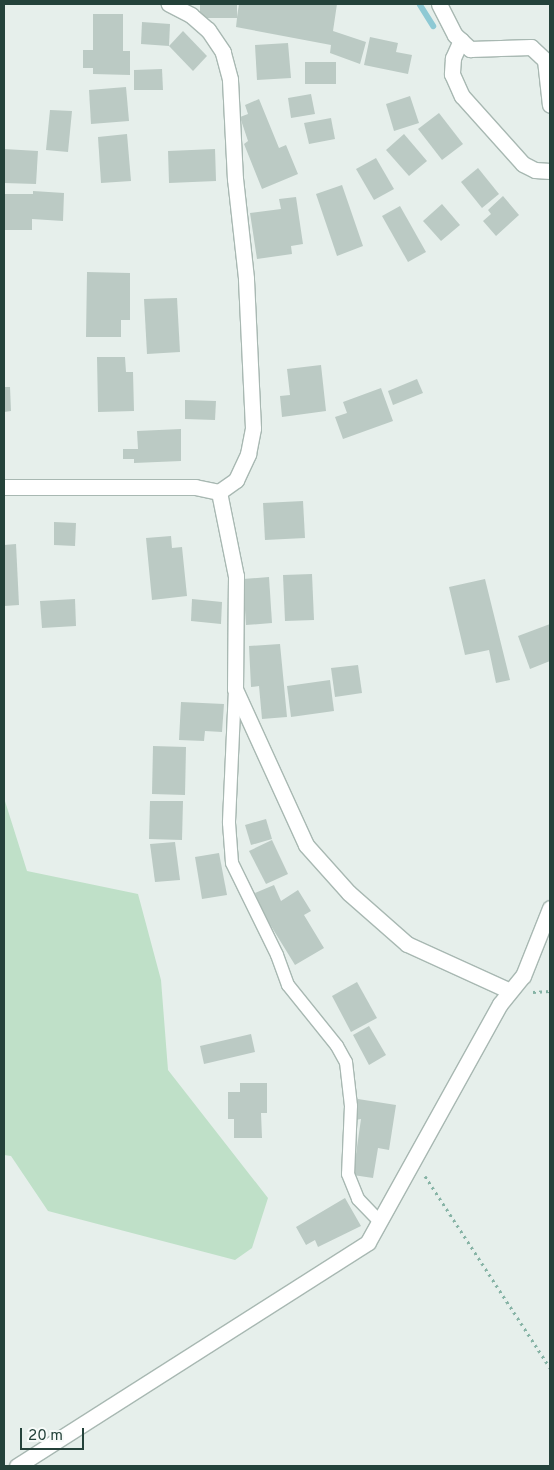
<!DOCTYPE html>
<style>
body{margin:0}
#map{position:relative;width:554px;height:1470px;overflow:hidden;background:#e6efeb;font-family:Overpass,sans-serif}
div>[style]{position:absolute}
.green>*{inset:0;background:#bfe0c8}
.stream>*{height:6px;margin:-3px;padding:0 3px;transform-origin:3px;border-radius:3px;background:#8ec9d4}
.building>*{inset:0;background:#bbcac4}
.path>*{height:3px;margin-top:-1.5px;transform-origin:0;background:repeating-linear-gradient(90deg,#86b3a5 0 2.5px,transparent 0 6.5px)}
.roads{filter:drop-shadow(1px 0 #a8b8b2) drop-shadow(-1px 0 #a8b8b2) drop-shadow(0 1px #a8b8b2) drop-shadow(0 -1px #a8b8b2)}
.lane>*{height:12px;margin:-6px;padding:0 6px;transform-origin:6px;border-radius:6px;background:#fff}
.street>*{height:15px;margin:-7.5px;padding:0 7.5px;transform-origin:7.5px;border-radius:7.5px;background:#fff}
span{translate:-50% -50%;white-space:nowrap;text-align:center;line-height:1.15;-webkit-text-stroke:4px #f7fbf9;paint-order:stroke}
.frame{position:absolute;inset:0;border:5px solid #24423a;pointer-events:none}
.scale{position:absolute;left:20px;top:1428px;width:64px;height:22px;box-sizing:border-box;border:2px solid #24423a;border-top:0;padding-left:6px;font-size:15px;line-height:18px;white-space:nowrap;color:#24423a;-webkit-text-stroke:4px #f7fbf9;paint-order:stroke}
</style>
<div id="map">
<div class="green">
<i style="clip-path:polygon(4px 798px,27px 871px,138px 894px,161px 980px,168px 1070px,268px 1198px,252px 1248px,235px 1260px,48px 1211px,11px 1156px,4px 1155px)"></i>
</div>
<div class="stream">
<i style="left:420px;top:5px;width:25px;rotate:58deg"></i>
</div>
<div class="building">
<i style="clip-path:polygon(200px 4px,237px 4px,237px 17px,239px 4px,337px 4px,333px 31px,366px 42px,360px 64px,330px 53px,331px 45px,236px 27px,237px 18px,200px 18px)"></i>
<i style="clip-path:polygon(93px 14px,123px 14px,123px 51px,130px 51px,130px 75px,93px 74px,93px 68px,83px 68px,83px 50px,93px 50px)"></i>
<i style="clip-path:polygon(142px 22px,170px 24px,169px 46px,141px 44px)"></i>
<i style="clip-path:polygon(183px 31px,207px 56px,193px 71px,169px 46px)"></i>
<i style="clip-path:polygon(370px 37px,398px 43px,396px 52px,412px 55px,408px 74px,364px 65px)"></i>
<i style="clip-path:polygon(288px 43px,291px 78px,257px 80px,255px 45px)"></i>
<i style="clip-path:polygon(305px 62px,336px 62px,336px 84px,305px 84px)"></i>
<i style="clip-path:polygon(162px 69px,163px 90px,134px 90px,134px 70px)"></i>
<i style="clip-path:polygon(126px 87px,129px 121px,91px 124px,89px 90px)"></i>
<i style="clip-path:polygon(311px 94px,315px 114px,291px 118px,288px 98px)"></i>
<i style="clip-path:polygon(410px 96px,419px 123px,394px 131px,386px 104px)"></i>
<i style="clip-path:polygon(259px 99px,279px 148px,286px 145px,298px 174px,262px 189px,244px 144px,248px 141px,240px 117px,248px 114px,245px 105px)"></i>
<i style="clip-path:polygon(50px 110px,72px 111px,68px 152px,46px 150px)"></i>
<i style="clip-path:polygon(439px 113px,463px 144px,442px 160px,418px 129px)"></i>
<i style="clip-path:polygon(331px 118px,335px 139px,309px 144px,304px 123px)"></i>
<i style="clip-path:polygon(127px 134px,131px 181px,101px 183px,98px 137px)"></i>
<i style="clip-path:polygon(404px 134px,427px 161px,409px 176px,386px 150px)"></i>
<i style="clip-path:polygon(4px 149px,38px 151px,36px 184px,4px 183px)"></i>
<i style="clip-path:polygon(215px 149px,216px 181px,169px 183px,168px 151px)"></i>
<i style="clip-path:polygon(376px 158px,394px 189px,374px 200px,356px 169px)"></i>
<i style="clip-path:polygon(478px 168px,499px 194px,482px 208px,461px 182px)"></i>
<i style="clip-path:polygon(342px 185px,363px 246px,337px 256px,316px 194px)"></i>
<i style="clip-path:polygon(33px 191px,64px 193px,63px 221px,32px 219px,32px 230px,4px 230px,4px 194px,33px 194px)"></i>
<i style="clip-path:polygon(503px 196px,519px 215px,496px 236px,483px 221px,491px 214px,488px 210px)"></i>
<i style="clip-path:polygon(296px 197px,303px 244px,291px 246px,292px 254px,257px 259px,250px 213px,281px 209px,279px 199px)"></i>
<i style="clip-path:polygon(442px 204px,460px 225px,441px 241px,423px 221px)"></i>
<i style="clip-path:polygon(400px 206px,426px 252px,408px 262px,382px 216px)"></i>
<i style="clip-path:polygon(87px 272px,130px 273px,130px 320px,121px 320px,121px 337px,86px 337px)"></i>
<i style="clip-path:polygon(177px 298px,180px 352px,147px 354px,144px 299px)"></i>
<i style="clip-path:polygon(97px 357px,125px 357px,126px 372px,133px 372px,134px 411px,98px 412px)"></i>
<i style="clip-path:polygon(321px 365px,326px 411px,282px 417px,280px 396px,290px 395px,287px 369px)"></i>
<i style="clip-path:polygon(417px 379px,423px 393px,393px 405px,388px 391px)"></i>
<i style="clip-path:polygon(4px 387px,10px 387px,11px 411px,4px 412px)"></i>
<i style="clip-path:polygon(381px 388px,393px 421px,343px 439px,335px 417px,347px 413px,343px 402px)"></i>
<i style="clip-path:polygon(185px 400px,216px 401px,215px 420px,185px 419px)"></i>
<i style="clip-path:polygon(181px 429px,181px 461px,134px 463px,134px 459px,123px 459px,123px 449px,138px 449px,137px 431px)"></i>
<i style="clip-path:polygon(303px 501px,305px 538px,265px 540px,263px 503px)"></i>
<i style="clip-path:polygon(54px 522px,76px 523px,75px 546px,54px 545px)"></i>
<i style="clip-path:polygon(171px 536px,172px 548px,182px 547px,187px 596px,152px 600px,146px 538px)"></i>
<i style="clip-path:polygon(16px 544px,19px 605px,4px 606px,4px 545px)"></i>
<i style="clip-path:polygon(312px 574px,314px 620px,285px 621px,283px 575px)"></i>
<i style="clip-path:polygon(269px 577px,272px 623px,246px 625px,243px 579px)"></i>
<i style="clip-path:polygon(485px 579px,510px 680px,496px 683px,489px 650px,465px 655px,449px 587px)"></i>
<i style="clip-path:polygon(75px 599px,76px 626px,42px 628px,40px 601px)"></i>
<i style="clip-path:polygon(192px 599px,222px 602px,221px 624px,191px 621px)"></i>
<i style="clip-path:polygon(550px 624px,550px 661px,530px 669px,518px 636px)"></i>
<i style="clip-path:polygon(280px 644px,287px 717px,262px 719px,259px 686px,251px 687px,249px 646px)"></i>
<i style="clip-path:polygon(358px 665px,362px 693px,335px 697px,331px 668px)"></i>
<i style="clip-path:polygon(330px 680px,334px 711px,291px 717px,287px 686px)"></i>
<i style="clip-path:polygon(181px 702px,224px 704px,222px 732px,205px 731px,204px 741px,179px 740px)"></i>
<i style="clip-path:polygon(153px 746px,186px 747px,185px 795px,152px 794px)"></i>
<i style="clip-path:polygon(150px 801px,183px 801px,182px 840px,149px 839px)"></i>
<i style="clip-path:polygon(266px 819px,272px 839px,251px 845px,245px 825px)"></i>
<i style="clip-path:polygon(272px 840px,288px 874px,266px 884px,249px 851px)"></i>
<i style="clip-path:polygon(175px 842px,180px 880px,155px 882px,150px 844px)"></i>
<i style="clip-path:polygon(219px 853px,227px 895px,202px 899px,195px 857px)"></i>
<i style="clip-path:polygon(274px 885px,281px 901px,298px 890px,311px 911px,304px 915px,324px 948px,295px 965px,263px 913px,255px 893px)"></i>
<i style="clip-path:polygon(357px 982px,377px 1018px,351px 1032px,332px 996px)"></i>
<i style="clip-path:polygon(369px 1026px,386px 1055px,369px 1065px,353px 1035px)"></i>
<i style="clip-path:polygon(251px 1034px,255px 1052px,204px 1064px,200px 1046px)"></i>
<i style="clip-path:polygon(240px 1083px,267px 1083px,267px 1113px,261px 1113px,262px 1138px,234px 1138px,234px 1119px,228px 1119px,228px 1092px,240px 1092px)"></i>
<i style="clip-path:polygon(358px 1099px,396px 1105px,389px 1150px,378px 1148px,373px 1178px,353px 1175px,361px 1119px,355px 1120px)"></i>
<i style="clip-path:polygon(345px 1198px,361px 1226px,318px 1247px,315px 1240px,306px 1245px,296px 1227px)"></i>
</div>
<div class="path">
<i style="left:533px;top:992px;width:17px;rotate:-3deg"></i>
<i style="left:425px;top:1176px;width:229px;rotate:56.9deg"></i>
</div>
<div class="roads">
<div class="lane">
<i style="left:235px;top:689px;width:134px;rotate:92.6deg"></i>
<i style="left:229px;top:823px;width:40px;rotate:85.7deg"></i>
<i style="left:232px;top:863px;width:102px;rotate:63.9deg"></i>
<i style="left:277px;top:955px;width:32px;rotate:70deg"></i>
<i style="left:288px;top:985px;width:78px;rotate:51.2deg"></i>
<i style="left:337px;top:1046px;width:18px;rotate:61deg"></i>
<i style="left:346px;top:1062px;width:44px;rotate:83.5deg"></i>
<i style="left:351px;top:1106px;width:68px;rotate:92.5deg"></i>
<i style="left:348px;top:1174px;width:27px;rotate:68deg"></i>
<i style="left:358px;top:1199px;width:30px;rotate:46deg"></i>
</div>
<div class="street">
<i style="left:439px;top:4px;width:35px;rotate:63deg"></i>
<i style="left:455px;top:35px;width:21px;rotate:43deg"></i>
<i style="left:470px;top:49px;width:61px;rotate:-1.9deg"></i>
<i style="left:531px;top:47px;width:19px;rotate:43deg"></i>
<i style="left:545px;top:60px;width:45px;rotate:83.7deg"></i>
<i style="left:461px;top:40px;width:20px;rotate:114deg"></i>
<i style="left:453px;top:58px;width:16px;rotate:94deg"></i>
<i style="left:452px;top:74px;width:24px;rotate:66deg"></i>
<i style="left:462px;top:96px;width:91px;rotate:48.1deg"></i>
<i style="left:523px;top:164px;width:13px;rotate:27deg"></i>
<i style="left:535px;top:170px;width:15px;rotate:4deg"></i>
<i style="left:4px;top:487px;width:191px"></i>
<i style="left:195px;top:487px;width:25px;rotate:12deg"></i>
<i style="left:219px;top:492px;width:21px;rotate:-35deg"></i>
<i style="left:236px;top:480px;width:29px;rotate:-65deg"></i>
<i style="left:248px;top:454px;width:26px;rotate:-79deg"></i>
<i style="left:253px;top:428px;width:150px;rotate:-92.7deg"></i>
<i style="left:246px;top:278px;width:100px;rotate:-96.3deg"></i>
<i style="left:235px;top:179px;width:100px;rotate:-92.9deg"></i>
<i style="left:230px;top:79px;width:28px;rotate:-105deg"></i>
<i style="left:223px;top:52px;width:27px;rotate:-124deg"></i>
<i style="left:208px;top:30px;width:23px;rotate:-139deg"></i>
<i style="left:191px;top:15px;width:25px;rotate:-153deg"></i>
<i style="left:219px;top:492px;width:86px;rotate:78.6deg"></i>
<i style="left:236px;top:576px;width:113px;rotate:90.5deg"></i>
<i style="left:235px;top:689px;width:171px;rotate:65.5deg"></i>
<i style="left:306px;top:845px;width:64px;rotate:48.1deg"></i>
<i style="left:349px;top:893px;width:77px;rotate:41.3deg"></i>
<i style="left:407px;top:944px;width:113px;rotate:24.5deg"></i>
<i style="left:17px;top:1466px;width:416px;rotate:-32.5deg"></i>
<i style="left:368px;top:1242px;width:272px;rotate:-61deg"></i>
<i style="left:500px;top:1004px;width:36px;rotate:-51deg"></i>
<i style="left:523px;top:976px;width:73px;rotate:-68.3deg"></i>
</div>
</div>
<div class="frame"></div>
<div class="scale">20 m</div>
</div>
